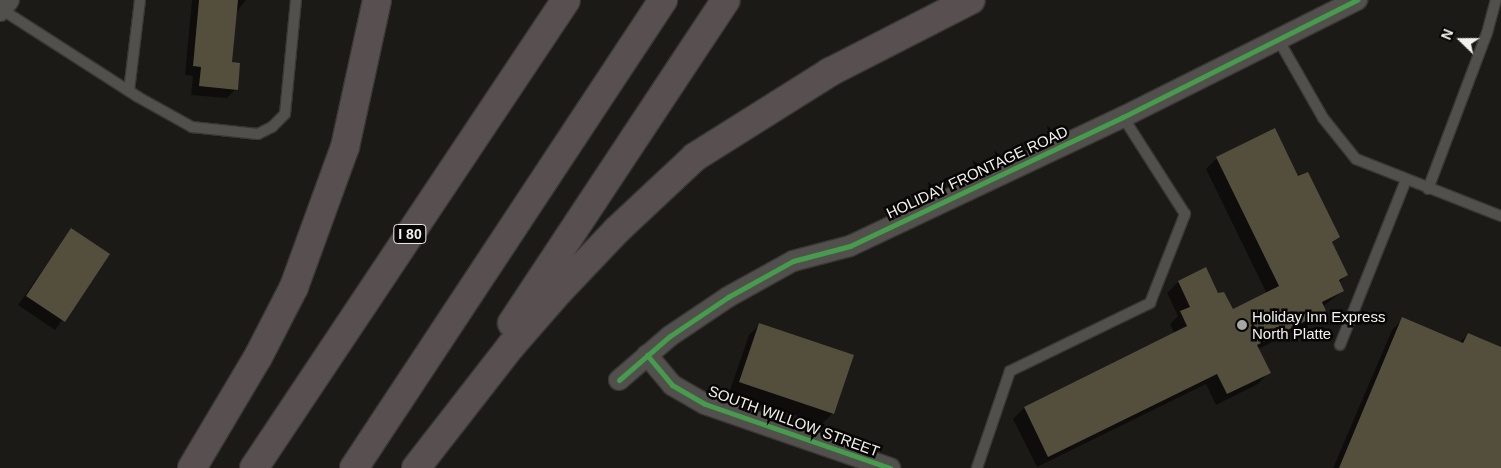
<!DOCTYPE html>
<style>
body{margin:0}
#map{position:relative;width:1501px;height:468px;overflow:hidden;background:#1b1a16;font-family:Helvetica,sans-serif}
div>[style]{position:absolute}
.shadow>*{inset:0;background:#0007}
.building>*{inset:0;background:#544e3c}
.roads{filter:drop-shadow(1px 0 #383734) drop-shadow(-1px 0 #383734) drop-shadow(0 1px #383734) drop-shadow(0 -1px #383734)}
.lane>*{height:10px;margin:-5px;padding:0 5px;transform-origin:5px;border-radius:5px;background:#51504d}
.street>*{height:20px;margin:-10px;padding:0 10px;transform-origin:10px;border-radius:10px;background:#51504d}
.highway>*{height:28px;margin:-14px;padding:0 14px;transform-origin:14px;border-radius:14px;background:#585050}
.cycleway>*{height:5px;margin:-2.5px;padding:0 2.5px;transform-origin:2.5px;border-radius:2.5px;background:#469c4c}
.dots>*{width:14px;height:14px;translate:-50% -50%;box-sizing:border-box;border:2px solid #070604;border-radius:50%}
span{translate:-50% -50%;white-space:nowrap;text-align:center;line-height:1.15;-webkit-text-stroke:5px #070604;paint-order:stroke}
.shield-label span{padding:1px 4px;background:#070604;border:1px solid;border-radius:4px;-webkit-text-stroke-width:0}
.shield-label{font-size:14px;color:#f2f1ed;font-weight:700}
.street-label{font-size:15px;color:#f2f1ed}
.poi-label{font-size:15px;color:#f2f1ed}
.left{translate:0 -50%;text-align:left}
.north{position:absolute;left:1436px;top:15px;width:50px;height:50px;-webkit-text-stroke:4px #070604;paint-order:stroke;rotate:292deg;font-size:14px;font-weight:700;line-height:20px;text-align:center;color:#f2f1ed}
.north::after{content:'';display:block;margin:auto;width:18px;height:22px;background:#f2f1ed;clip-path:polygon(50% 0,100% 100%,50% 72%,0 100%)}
</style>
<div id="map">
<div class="shadow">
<i style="clip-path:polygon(192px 0,246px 0,236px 13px,230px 63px,236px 89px,227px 98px,191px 95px,193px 76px,185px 75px)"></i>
<i style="clip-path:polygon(1217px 158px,1298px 178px,1339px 237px,1331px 244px,1346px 275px,1339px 283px,1343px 291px,1322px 307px,1324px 311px,1313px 322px,1258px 349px,1269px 372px,1258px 384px,1216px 405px,1206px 384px,1037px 467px,1013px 419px,1024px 408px,1175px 334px,1170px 324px,1178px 316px,1167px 293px,1178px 282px,1205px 269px,1218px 294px,1232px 311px,1267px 294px,1206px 169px)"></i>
<i style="clip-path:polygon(71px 230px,108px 255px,55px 330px,18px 305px)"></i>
<i style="clip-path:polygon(1403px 319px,1459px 343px,1468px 334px,1501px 349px,1501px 468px,1333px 468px,1392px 330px)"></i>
<i style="clip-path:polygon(760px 324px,833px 413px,822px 424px,729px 393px,749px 335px)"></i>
</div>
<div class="building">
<i style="clip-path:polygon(199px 0,238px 0,232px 62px,240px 63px,238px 90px,199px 86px,201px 67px,193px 66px)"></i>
<i style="clip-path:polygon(1275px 128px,1298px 176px,1308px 172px,1340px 237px,1332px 242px,1348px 275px,1339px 280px,1344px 291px,1322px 302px,1326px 311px,1257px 345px,1271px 373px,1227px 394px,1217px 374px,1048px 457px,1024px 407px,1187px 326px,1180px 311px,1190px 307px,1178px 281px,1206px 267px,1218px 293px,1224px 292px,1233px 309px,1279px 286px,1216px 157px)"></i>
<i style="clip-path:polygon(71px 228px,110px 254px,65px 322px,26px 296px)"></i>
<i style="clip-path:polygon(1402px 317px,1463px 343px,1468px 333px,1501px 347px,1501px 468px,1339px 468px)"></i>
<i style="clip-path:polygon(759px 323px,854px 355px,834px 414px,739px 382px)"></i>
</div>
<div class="roads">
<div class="lane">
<i style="left:1px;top:9px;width:163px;rotate:32.7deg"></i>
<i style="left:138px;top:97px;width:62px;rotate:29.1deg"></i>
<i style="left:192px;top:127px;width:66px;rotate:6.1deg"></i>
<i style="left:258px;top:134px;width:16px;rotate:-27deg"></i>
<i style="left:272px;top:127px;width:18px;rotate:-45deg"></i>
<i style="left:285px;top:114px;width:115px;rotate:-84.5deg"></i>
<i style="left:1278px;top:39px;width:91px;rotate:60.3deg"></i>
<i style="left:1323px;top:118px;width:53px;rotate:51.2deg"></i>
<i style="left:1356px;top:159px;width:156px;rotate:21.5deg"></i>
<i style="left:129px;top:91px;width:92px;rotate:-83.1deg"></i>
<i style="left:1428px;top:189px;width:167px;rotate:-69.3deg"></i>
<i style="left:1487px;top:33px;width:34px;rotate:-75deg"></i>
<i style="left:1340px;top:345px;width:178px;rotate:-68.2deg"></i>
<i style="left:977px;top:468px;width:102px;rotate:-71.2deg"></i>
<i style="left:1010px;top:371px;width:156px;rotate:-25.9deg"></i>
<i style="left:1150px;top:303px;width:96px;rotate:-68.5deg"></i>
<i style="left:1185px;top:214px;width:115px;rotate:-122.6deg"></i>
</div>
<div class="street">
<i style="left:0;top:11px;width:14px;rotate:-51deg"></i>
<i style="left:647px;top:355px;width:39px;rotate:50deg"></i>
<i style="left:672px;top:385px;width:38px;rotate:30deg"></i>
<i style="left:705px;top:404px;width:196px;rotate:19.1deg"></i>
<i style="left:619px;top:380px;width:67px;rotate:-40.8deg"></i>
<i style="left:670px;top:336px;width:70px;rotate:-33.9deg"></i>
<i style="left:728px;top:297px;width:74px;rotate:-29deg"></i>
<i style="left:793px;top:261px;width:59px;rotate:-14.7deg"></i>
<i style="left:850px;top:246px;width:302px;rotate:-25.3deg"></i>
<i style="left:1123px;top:117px;width:262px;rotate:-26.6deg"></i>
</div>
<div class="highway">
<i style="left:512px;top:323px;width:387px;rotate:-56.5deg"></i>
<i style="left:192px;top:468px;width:129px;rotate:-59.3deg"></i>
<i style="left:258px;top:357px;width:79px;rotate:-62.8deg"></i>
<i style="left:294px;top:287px;width:149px;rotate:-70deg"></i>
<i style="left:345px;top:147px;width:150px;rotate:-77.7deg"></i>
<i style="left:254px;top:468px;width:562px;rotate:-56.31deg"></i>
<i style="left:354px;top:468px;width:561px;rotate:-56.56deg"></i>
<i style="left:416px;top:468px;width:155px;rotate:-52.1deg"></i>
<i style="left:511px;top:346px;width:73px;rotate:-48.9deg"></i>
<i style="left:559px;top:291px;width:84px;rotate:-46.4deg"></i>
<i style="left:617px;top:230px;width:107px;rotate:-43.1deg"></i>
<i style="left:695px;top:157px;width:160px;rotate:-32.2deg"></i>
<i style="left:830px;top:72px;width:158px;rotate:-27.1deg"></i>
</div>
</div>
<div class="cycleway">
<i style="left:647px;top:355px;width:39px;rotate:50deg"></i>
<i style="left:672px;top:385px;width:38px;rotate:30deg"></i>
<i style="left:705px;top:404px;width:196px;rotate:19.1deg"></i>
<i style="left:619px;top:380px;width:67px;rotate:-40.8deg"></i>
<i style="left:670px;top:336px;width:70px;rotate:-33.9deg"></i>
<i style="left:728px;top:297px;width:74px;rotate:-29deg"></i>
<i style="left:793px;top:261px;width:59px;rotate:-14.7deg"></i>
<i style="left:850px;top:246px;width:302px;rotate:-25.3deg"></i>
<i style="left:1123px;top:117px;width:262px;rotate:-26.6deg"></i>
</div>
<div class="dots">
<i style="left:1242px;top:325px;background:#a7a6a2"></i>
</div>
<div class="shield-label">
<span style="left:410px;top:234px">I 80</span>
</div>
<div class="street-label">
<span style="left:977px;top:172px;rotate:-25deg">HOLIDAY FRONTAGE ROAD</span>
<span style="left:794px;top:421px;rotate:20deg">SOUTH WILLOW STREET</span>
</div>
<div class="poi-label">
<span class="left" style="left:1252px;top:325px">Holiday Inn Express<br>North Platte</span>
</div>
<div class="north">N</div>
</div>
